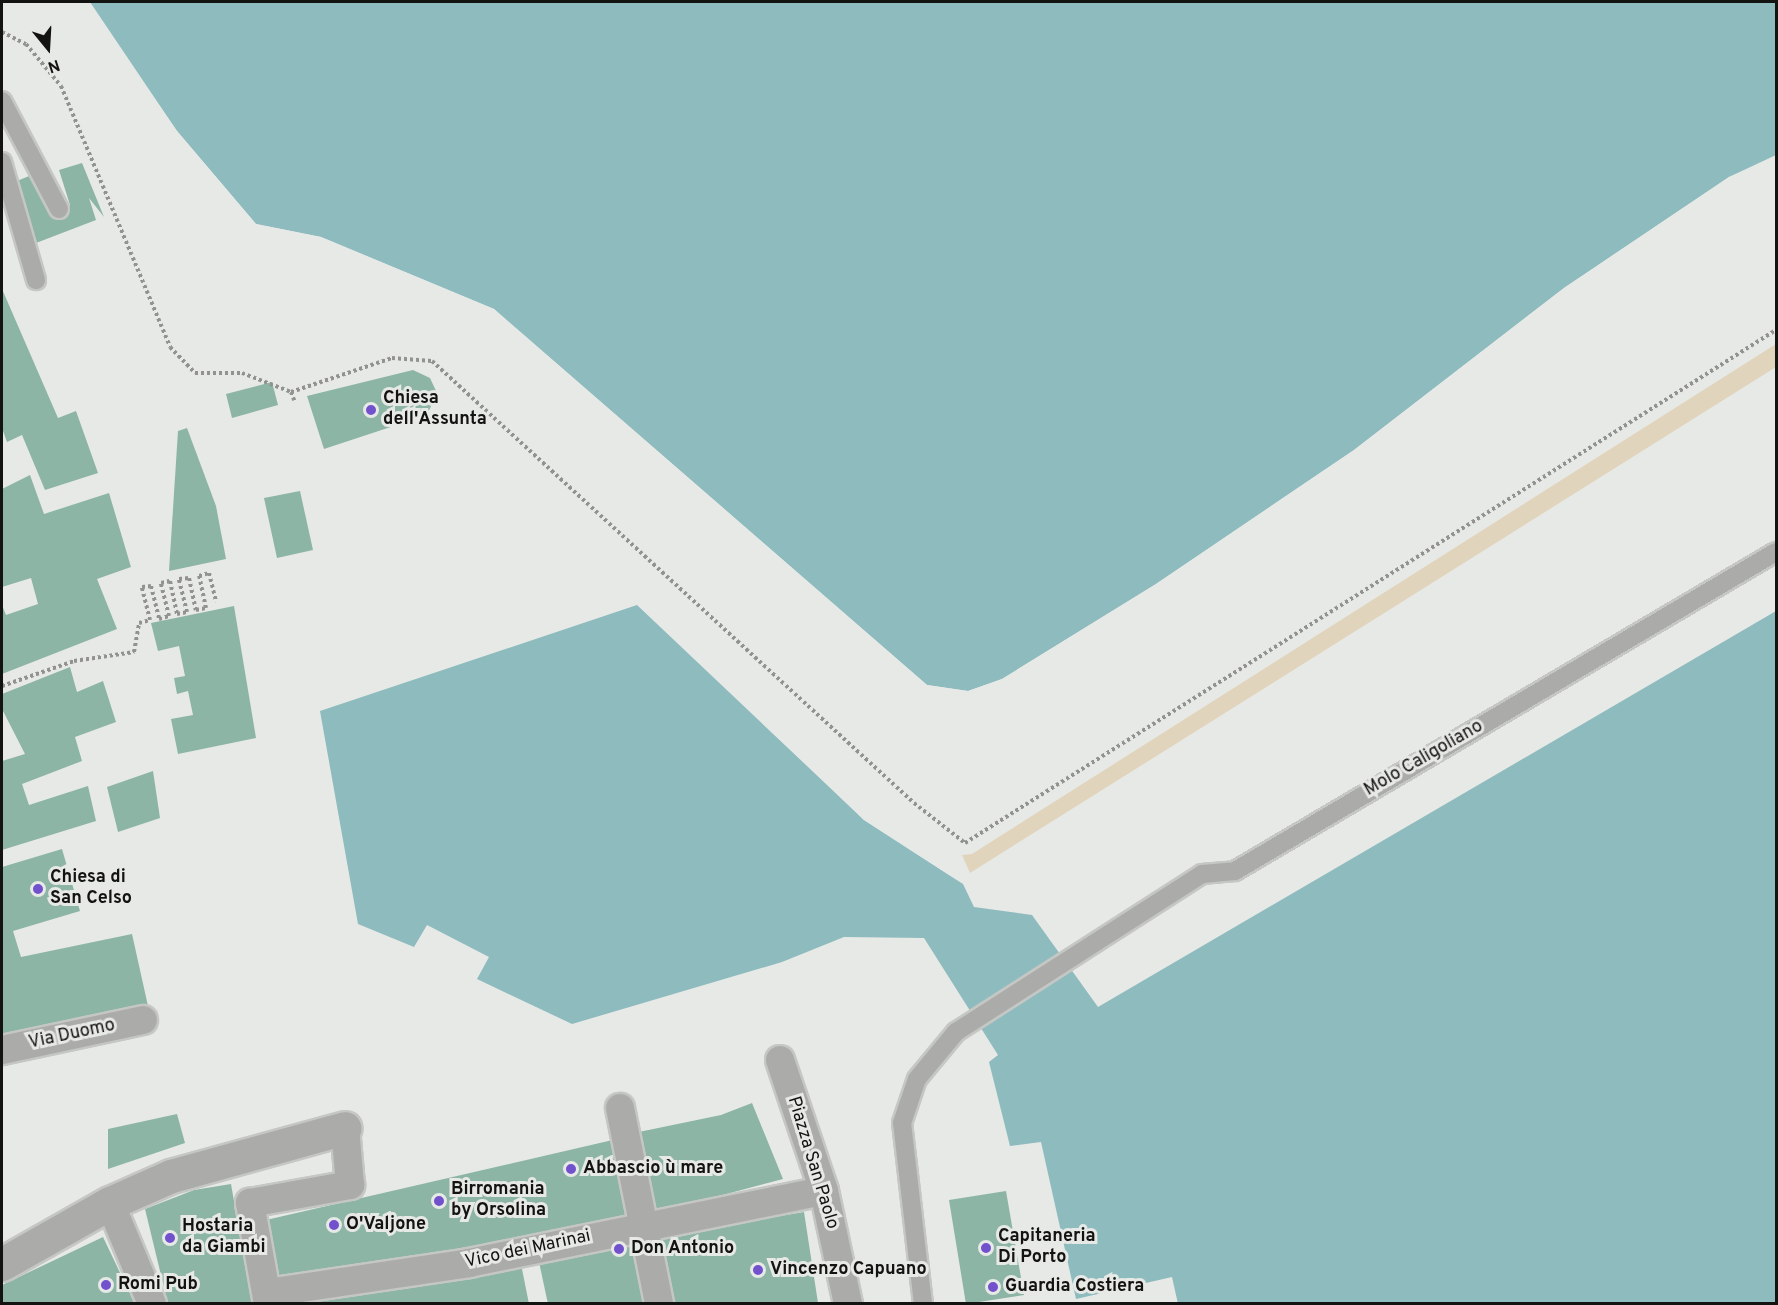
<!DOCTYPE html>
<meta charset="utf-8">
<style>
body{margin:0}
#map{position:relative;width:1778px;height:1305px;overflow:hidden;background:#e7e9e6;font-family:Overpass,sans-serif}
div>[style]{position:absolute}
.green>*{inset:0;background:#e1d4bc}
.water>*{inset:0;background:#8dbbbe}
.pier>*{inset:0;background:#e7e9e6}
.building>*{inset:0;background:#8cb5a6}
.path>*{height:4px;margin-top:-2px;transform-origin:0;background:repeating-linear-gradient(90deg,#929391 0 3px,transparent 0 6px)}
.roads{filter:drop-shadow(2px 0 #c5c7c4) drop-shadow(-2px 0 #c5c7c4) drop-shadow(0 2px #c5c7c4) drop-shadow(0 -2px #c5c7c4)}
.service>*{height:18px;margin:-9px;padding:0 9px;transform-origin:9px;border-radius:9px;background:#abacaa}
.pedestrian>*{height:28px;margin:-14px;padding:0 14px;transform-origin:14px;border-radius:14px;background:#abacaa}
.minor>*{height:33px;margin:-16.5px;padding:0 16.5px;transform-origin:16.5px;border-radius:16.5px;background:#abacaa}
.dots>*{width:16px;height:16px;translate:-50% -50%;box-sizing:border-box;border:3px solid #e7e9e6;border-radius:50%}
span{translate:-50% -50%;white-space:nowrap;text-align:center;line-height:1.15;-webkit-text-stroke:6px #e7e9e6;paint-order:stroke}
.poi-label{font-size:18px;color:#131312;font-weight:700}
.left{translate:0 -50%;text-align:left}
.street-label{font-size:18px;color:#131312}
.frame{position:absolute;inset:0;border:3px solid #131312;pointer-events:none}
.north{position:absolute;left:18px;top:18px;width:60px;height:60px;-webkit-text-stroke:4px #e7e9e6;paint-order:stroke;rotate:162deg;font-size:16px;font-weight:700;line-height:24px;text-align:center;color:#131312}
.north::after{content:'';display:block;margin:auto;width:21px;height:27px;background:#131312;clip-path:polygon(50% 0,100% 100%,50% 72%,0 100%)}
</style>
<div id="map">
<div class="green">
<i style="clip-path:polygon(1776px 344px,1776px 367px,970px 873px,962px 855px,972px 854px)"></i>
</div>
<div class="water">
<i style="clip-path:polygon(90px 2px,1776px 2px,1776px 155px,1729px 177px,1564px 288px,1354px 450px,1156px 584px,1002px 679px,968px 691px,927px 685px,494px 309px,321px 237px,256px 224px,177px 131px)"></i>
<i style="clip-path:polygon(637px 605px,864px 820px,963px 884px,974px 907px,1032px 915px,1098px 1007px,1776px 611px,1776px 1303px,1178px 1304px,1172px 1277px,1076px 1299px,1041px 1142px,1010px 1146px,989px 1062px,998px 1055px,924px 938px,844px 937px,782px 962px,572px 1024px,477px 979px,489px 957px,427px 925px,414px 947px,358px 924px,320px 711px)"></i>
</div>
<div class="pier">
<i style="clip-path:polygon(87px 2px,177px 131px,256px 224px,321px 237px,494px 309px,927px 685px,968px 691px,1002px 679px,1156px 584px,1354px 450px,1564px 288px,1729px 177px,1776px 158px,1730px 179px,1565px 290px,1355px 452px,1157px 587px,1003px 682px,967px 694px,925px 687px,493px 312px,320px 240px,254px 226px,174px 132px)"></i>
<i style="clip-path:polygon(640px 604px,866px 818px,963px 884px,864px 820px)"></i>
</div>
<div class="building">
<i style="clip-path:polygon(82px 163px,104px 217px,89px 198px,96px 220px,36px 243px,12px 183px,34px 174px,49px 213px,70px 205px,59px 170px)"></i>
<i style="clip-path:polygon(2px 289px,58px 418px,76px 411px,98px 473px,45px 490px,22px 435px,7px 442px,2px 428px)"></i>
<i style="clip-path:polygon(413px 370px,430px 378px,437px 393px,427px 415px,324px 449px,307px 396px)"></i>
<i style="clip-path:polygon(272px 382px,278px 405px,232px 418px,226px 394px)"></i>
<i style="clip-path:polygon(187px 428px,216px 506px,226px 559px,169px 571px,178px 431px)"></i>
<i style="clip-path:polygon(30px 475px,44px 514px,109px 493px,131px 567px,97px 579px,117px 629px,2px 674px,2px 605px,6px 615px,38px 604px,31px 578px,2px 587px,2px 489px)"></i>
<i style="clip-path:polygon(300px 491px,313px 550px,277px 558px,264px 498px)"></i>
<i style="clip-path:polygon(234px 606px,256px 738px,178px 754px,171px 719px,193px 715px,188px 691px,177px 694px,174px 678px,185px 676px,179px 646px,158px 651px,151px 623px)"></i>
<i style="clip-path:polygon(70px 667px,77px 692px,103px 681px,116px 722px,75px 737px,82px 761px,22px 784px,29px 805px,88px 786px,96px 821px,2px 850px,2px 761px,25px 754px,2px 709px,2px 694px)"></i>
<i style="clip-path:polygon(153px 771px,160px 818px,118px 832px,107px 787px)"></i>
<i style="clip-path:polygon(62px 849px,80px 911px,13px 931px,21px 957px,132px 934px,148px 1006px,2px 1042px,2px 867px)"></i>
<i style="clip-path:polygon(752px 1103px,783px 1179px,651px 1214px,634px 1133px,721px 1115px)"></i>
<i style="clip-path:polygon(177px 1114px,185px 1143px,108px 1169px,108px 1129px)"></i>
<i style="clip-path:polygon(617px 1139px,633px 1217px,276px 1282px,266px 1220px)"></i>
<i style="clip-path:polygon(231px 1184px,252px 1304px,168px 1304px,145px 1209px,194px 1190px)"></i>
<i style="clip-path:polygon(1006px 1191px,1024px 1295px,966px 1304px,949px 1200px)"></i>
<i style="clip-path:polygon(804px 1212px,818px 1303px,665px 1304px,653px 1237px)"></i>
<i style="clip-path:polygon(103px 1237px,135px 1304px,2px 1304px,2px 1285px)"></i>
<i style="clip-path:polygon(641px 1241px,654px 1304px,548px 1304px,539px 1262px)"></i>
<i style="clip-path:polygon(521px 1264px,529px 1304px,279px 1304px)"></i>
</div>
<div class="path">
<i style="left:2px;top:32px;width:27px;rotate:27deg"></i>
<i style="left:26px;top:44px;width:55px;rotate:50.2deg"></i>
<i style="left:61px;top:86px;width:283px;rotate:67.3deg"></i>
<i style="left:170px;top:347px;width:36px;rotate:46deg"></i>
<i style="left:195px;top:373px;width:47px"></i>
<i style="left:242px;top:373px;width:53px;rotate:21.2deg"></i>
<i style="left:291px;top:392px;width:107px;rotate:-18.6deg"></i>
<i style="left:392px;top:358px;width:40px;rotate:4.3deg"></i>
<i style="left:432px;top:361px;width:654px;rotate:42.52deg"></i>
<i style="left:914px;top:803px;width:65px;rotate:38.1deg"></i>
<i style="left:965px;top:843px;width:960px;rotate:-32.32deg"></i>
<i style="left:291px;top:392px;width:9px;rotate:69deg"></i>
<i style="left:2px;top:686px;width:76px;rotate:-19.1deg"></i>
<i style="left:74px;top:661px;width:61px;rotate:-8.5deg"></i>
<i style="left:134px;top:652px;width:29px;rotate:-80deg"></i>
<i style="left:139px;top:623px;width:11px;rotate:-15deg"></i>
<i style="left:150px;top:620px;width:34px;rotate:-104deg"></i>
<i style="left:142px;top:587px;width:9px;rotate:-6deg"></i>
<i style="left:151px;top:586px;width:34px;rotate:76deg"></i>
<i style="left:159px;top:619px;width:10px;rotate:-17deg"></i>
<i style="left:169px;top:616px;width:34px;rotate:-104deg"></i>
<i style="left:161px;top:583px;width:9px;rotate:-13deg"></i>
<i style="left:170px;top:581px;width:34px;rotate:78deg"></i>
<i style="left:177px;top:614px;width:10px;rotate:-11deg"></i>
<i style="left:187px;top:612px;width:34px;rotate:-104deg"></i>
<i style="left:179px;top:579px;width:10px;rotate:-6deg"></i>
<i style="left:189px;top:578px;width:33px;rotate:78deg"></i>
<i style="left:196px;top:610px;width:10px;rotate:-11deg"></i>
<i style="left:206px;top:608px;width:33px;rotate:-102deg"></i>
<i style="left:199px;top:576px;width:10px;rotate:-17deg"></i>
<i style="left:209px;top:573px;width:30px;rotate:76deg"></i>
</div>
<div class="roads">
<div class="service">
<i style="left:2px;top:101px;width:122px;rotate:62.2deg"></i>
<i style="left:2px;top:162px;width:123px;rotate:73.9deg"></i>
<i style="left:923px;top:1304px;width:182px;rotate:-96.6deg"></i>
<i style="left:902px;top:1123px;width:46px;rotate:-71.2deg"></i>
<i style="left:917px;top:1079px;width:61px;rotate:-50.3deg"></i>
<i style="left:956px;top:1032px;width:292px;rotate:-32.7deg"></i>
<i style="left:1202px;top:874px;width:33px;rotate:-5deg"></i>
<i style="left:1235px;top:871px;width:628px;rotate:-30.53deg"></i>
</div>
<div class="pedestrian">
<i style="left:2px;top:1050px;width:144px;rotate:-12deg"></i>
<i style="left:780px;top:1060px;width:138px;rotate:71.4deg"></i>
<i style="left:824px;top:1191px;width:116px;rotate:78deg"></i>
<i style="left:620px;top:1108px;width:200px;rotate:78.7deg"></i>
<i style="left:110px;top:1203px;width:109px;rotate:67.4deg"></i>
<i style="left:267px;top:1293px;width:204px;rotate:-8.4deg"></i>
<i style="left:469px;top:1263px;width:362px;rotate:-11.5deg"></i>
<i style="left:268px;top:1304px;width:103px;rotate:-100.1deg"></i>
<i style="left:250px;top:1203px;width:102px;rotate:-10.2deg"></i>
<i style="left:350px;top:1185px;width:57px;rotate:-95deg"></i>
</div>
<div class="minor">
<i style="left:2px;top:1264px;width:124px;rotate:-29.5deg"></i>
<i style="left:110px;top:1203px;width:67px;rotate:-23.9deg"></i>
<i style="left:171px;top:1176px;width:180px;rotate:-15.4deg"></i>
</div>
</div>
<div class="dots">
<i style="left:371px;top:410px;background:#7252cc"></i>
<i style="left:38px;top:889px;background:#7252cc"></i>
<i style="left:571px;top:1169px;background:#7252cc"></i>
<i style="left:439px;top:1201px;background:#7252cc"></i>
<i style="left:334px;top:1225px;background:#7252cc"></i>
<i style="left:170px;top:1238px;background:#7252cc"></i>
<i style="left:986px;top:1248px;background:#7252cc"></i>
<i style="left:619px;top:1249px;background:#7252cc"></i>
<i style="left:758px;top:1270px;background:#7252cc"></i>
<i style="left:106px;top:1285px;background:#7252cc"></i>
<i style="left:993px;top:1287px;background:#7252cc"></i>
</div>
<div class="poi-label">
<span class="left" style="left:383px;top:410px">Chiesa<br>dell'Assunta</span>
<span class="left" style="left:50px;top:889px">Chiesa di<br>San Celso</span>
<span class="left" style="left:583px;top:1169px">Abbascio ù mare</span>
<span class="left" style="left:451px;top:1201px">Birromania<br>by Orsolina</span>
<span class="left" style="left:346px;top:1225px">O'Valjone</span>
<span class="left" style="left:182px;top:1238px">Hostaria<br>da Giambi</span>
<span class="left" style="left:998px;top:1248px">Capitaneria<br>Di Porto</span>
<span class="left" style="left:631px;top:1249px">Don Antonio</span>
<span class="left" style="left:770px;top:1270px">Vincenzo Capuano</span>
<span class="left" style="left:118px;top:1285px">Romi Pub</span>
<span class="left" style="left:1005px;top:1287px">Guardia Costiera</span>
</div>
<div class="street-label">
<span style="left:1424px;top:759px;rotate:-30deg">Molo Caligoliano</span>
<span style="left:72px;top:1035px;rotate:-12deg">Via Duomo</span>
<span style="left:812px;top:1163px;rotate:73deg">Piazza San Paolo</span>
<span style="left:528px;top:1250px;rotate:-12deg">Vico dei Marinai</span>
</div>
<div class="frame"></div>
<div class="north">N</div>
</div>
